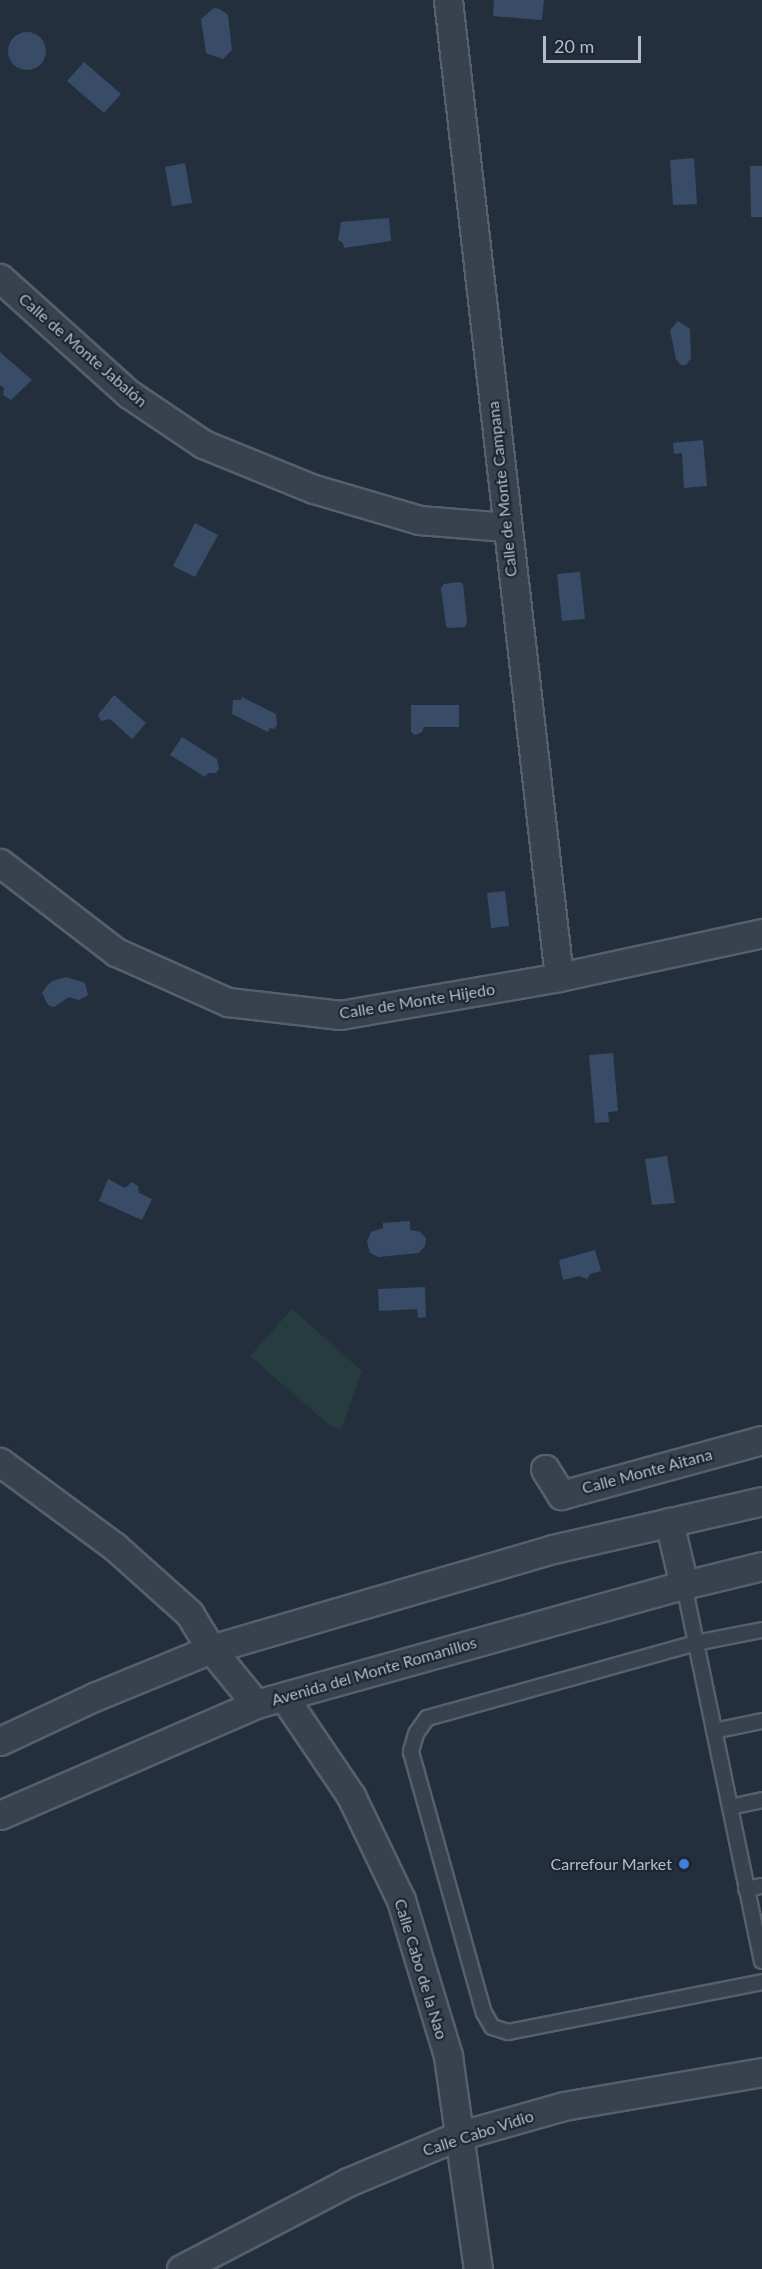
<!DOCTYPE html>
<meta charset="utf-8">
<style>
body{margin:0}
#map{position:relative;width:762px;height:2269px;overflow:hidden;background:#242f3e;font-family:Lato,sans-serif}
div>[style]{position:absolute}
.green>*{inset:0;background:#263c3f}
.water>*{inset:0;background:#394c67}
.round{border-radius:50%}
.roads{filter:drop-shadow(2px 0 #565f6c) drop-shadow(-2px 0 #565f6c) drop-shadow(0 2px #565f6c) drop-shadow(0 -2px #565f6c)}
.lane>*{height:14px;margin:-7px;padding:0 7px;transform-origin:7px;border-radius:7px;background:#38414e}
.street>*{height:27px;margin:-13.5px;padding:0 13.5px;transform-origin:13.5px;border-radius:13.5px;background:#38414e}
.dots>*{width:16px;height:16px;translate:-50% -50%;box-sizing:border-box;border:3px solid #1d2633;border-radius:50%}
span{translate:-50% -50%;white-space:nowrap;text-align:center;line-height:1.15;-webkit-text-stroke:4.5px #1d2633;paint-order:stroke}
.street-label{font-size:16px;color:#b4bcc9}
.poi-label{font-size:16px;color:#b4bcc9}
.right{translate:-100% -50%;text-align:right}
.scale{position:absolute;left:543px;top:36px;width:98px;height:27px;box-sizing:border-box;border:3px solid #b4bcc9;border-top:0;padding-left:8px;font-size:18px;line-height:21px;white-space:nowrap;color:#b4bcc9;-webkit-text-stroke:4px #1d2633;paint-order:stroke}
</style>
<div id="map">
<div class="green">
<i style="clip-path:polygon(292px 1309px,362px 1371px,341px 1430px,328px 1424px,250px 1356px)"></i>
</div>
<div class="water">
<i style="clip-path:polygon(494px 0,544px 0,542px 20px,493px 16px)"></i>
<i style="clip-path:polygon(214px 8px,220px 9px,228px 15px,232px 50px,223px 59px,206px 53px,201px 19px)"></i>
<i class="round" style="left:8px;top:32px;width:38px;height:38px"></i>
<i style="clip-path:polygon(84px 62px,121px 94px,104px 113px,67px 81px)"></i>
<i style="clip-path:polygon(694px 158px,697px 204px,673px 205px,670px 160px)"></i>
<i style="clip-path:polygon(185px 163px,192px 203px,172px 206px,165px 167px)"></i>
<i style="clip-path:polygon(750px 166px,762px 166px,762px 217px,751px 217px)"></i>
<i style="clip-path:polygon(389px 218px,391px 241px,344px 248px,343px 243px,338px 240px,341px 222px)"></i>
<i style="clip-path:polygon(678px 321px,690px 329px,691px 358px,686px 365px,681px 365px,676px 359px,670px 330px)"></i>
<i style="clip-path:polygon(0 352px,32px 380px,11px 400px,3px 395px,4px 388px,0 385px)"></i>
<i style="clip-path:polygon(703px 440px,707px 486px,684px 488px,682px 453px,674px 454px,673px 443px)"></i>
<i style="clip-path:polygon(195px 523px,218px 535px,195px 577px,173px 566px)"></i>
<i style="clip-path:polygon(580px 572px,585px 619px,562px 621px,557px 574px)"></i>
<i style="clip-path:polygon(459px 582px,463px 584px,467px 623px,465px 627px,448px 628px,446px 626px,441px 588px,444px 584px)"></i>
<i style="clip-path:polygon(114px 695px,146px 723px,132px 739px,110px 719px,101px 721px,98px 715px)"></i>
<i style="clip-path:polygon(242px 697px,276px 714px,277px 725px,274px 729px,270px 728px,268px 732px,232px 714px,233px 700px,241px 700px)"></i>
<i style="clip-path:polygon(411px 705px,459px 705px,459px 727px,424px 727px,422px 732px,415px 735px,411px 732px)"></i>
<i style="clip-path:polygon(182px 737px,217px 759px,219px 769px,216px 773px,208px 773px,205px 777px,170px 755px)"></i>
<i style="clip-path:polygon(505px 891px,509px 926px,491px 928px,487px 893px)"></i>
<i style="clip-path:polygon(66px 977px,85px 983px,88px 995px,79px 1000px,69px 997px,54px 1007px,48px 1005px,42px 993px,46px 987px,52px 981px)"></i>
<i style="clip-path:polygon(613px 1053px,618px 1111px,608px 1112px,609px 1122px,595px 1123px,589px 1055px)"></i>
<i style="clip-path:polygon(667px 1156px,675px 1203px,652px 1205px,645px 1159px)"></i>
<i style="clip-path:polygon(108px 1179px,125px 1188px,132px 1182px,138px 1186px,139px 1193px,152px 1199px,142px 1220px,99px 1201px)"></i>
<i style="clip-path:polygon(410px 1221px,410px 1230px,420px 1232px,426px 1238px,425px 1246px,419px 1253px,379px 1257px,370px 1253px,367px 1242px,371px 1232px,383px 1228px,383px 1223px)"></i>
<i style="clip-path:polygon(595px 1250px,601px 1271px,590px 1274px,587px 1279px,579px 1276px,563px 1280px,559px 1260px)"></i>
<i style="clip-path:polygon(425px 1287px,426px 1317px,418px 1318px,417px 1309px,379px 1311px,378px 1289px)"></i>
</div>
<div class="roads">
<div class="lane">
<i style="left:684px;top:1585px;width:384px;rotate:78.3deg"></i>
<i style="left:762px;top:1630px;width:67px;rotate:168.9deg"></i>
<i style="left:696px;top:1643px;width:279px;rotate:164.4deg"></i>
<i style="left:427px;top:1718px;width:19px;rotate:125deg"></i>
<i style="left:416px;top:1734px;width:19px;rotate:106deg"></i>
<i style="left:411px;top:1752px;width:271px;rotate:74.4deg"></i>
<i style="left:484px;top:2013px;width:16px;rotate:60deg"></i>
<i style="left:492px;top:2027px;width:17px;rotate:17deg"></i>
<i style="left:508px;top:2032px;width:259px;rotate:-11.1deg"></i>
<i style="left:714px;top:1731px;width:49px;rotate:-11.8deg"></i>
<i style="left:730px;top:1807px;width:33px;rotate:-12deg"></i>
<i style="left:746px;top:1889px;width:16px;rotate:-11deg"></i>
</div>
<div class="street">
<i style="left:448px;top:0;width:983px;rotate:83.52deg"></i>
<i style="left:0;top:278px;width:173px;rotate:42deg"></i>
<i style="left:129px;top:394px;width:89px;rotate:34deg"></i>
<i style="left:203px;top:444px;width:120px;rotate:22.1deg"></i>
<i style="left:314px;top:489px;width:109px;rotate:16.4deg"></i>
<i style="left:419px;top:520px;width:87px;rotate:4.6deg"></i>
<i style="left:0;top:863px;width:146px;rotate:37.5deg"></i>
<i style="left:116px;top:952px;width:123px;rotate:24.1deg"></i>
<i style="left:228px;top:1002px;width:113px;rotate:6.6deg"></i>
<i style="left:340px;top:1015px;width:222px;rotate:-9.8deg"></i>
<i style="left:559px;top:977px;width:208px;rotate:-12.2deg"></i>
<i style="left:0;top:1462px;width:142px;rotate:36.4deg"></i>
<i style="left:114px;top:1546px;width:101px;rotate:41.8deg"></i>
<i style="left:189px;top:1613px;width:42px;rotate:58.6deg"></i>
<i style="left:211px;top:1649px;width:71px;rotate:50.7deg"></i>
<i style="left:545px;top:1469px;width:31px;rotate:58deg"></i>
<i style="left:561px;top:1495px;width:208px;rotate:-15.3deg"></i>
<i style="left:669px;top:1522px;width:65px;rotate:76.6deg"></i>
<i style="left:284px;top:1697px;width:120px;rotate:55.9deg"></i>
<i style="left:351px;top:1796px;width:115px;rotate:64.3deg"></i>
<i style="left:401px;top:1900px;width:163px;rotate:73.2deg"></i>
<i style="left:448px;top:2056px;width:215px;rotate:82deg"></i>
<i style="left:0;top:1741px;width:104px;rotate:-25.1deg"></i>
<i style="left:94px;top:1697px;width:126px;rotate:-22.3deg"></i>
<i style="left:211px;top:1649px;width:356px;rotate:-16.3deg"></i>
<i style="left:553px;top:1549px;width:214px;rotate:-12.9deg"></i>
<i style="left:0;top:1815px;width:279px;rotate:-23.4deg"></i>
<i style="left:256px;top:1704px;width:440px;rotate:-15.6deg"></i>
<i style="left:680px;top:1586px;width:84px;rotate:-13.7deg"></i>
<i style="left:181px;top:2269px;width:188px;rotate:-27.5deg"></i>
<i style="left:348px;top:2182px;width:119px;rotate:-22.7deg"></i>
<i style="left:458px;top:2136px;width:110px;rotate:-15.8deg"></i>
<i style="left:564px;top:2106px;width:201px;rotate:-9.7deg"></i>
</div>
</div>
<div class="dots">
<i style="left:684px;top:1864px;background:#3f7fe0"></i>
</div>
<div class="street-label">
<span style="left:83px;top:350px;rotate:41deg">Calle de Monte Jabalón</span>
<span style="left:502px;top:489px;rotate:-96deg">Calle de Monte Campana</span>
<span style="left:417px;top:1001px;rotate:-9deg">Calle de Monte Hijedo</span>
<span style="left:647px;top:1471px;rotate:-15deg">Calle Monte Aitana</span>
<span style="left:374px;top:1671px;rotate:-16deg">Avenida del Monte Romanillos</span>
<span style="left:421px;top:1969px;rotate:73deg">Calle Cabo de la Nao</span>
<span style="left:478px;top:2133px;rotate:-18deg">Calle Cabo Vidio</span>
</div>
<div class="poi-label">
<span class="right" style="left:672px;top:1864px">Carrefour Market</span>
</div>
<div class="scale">20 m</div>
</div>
